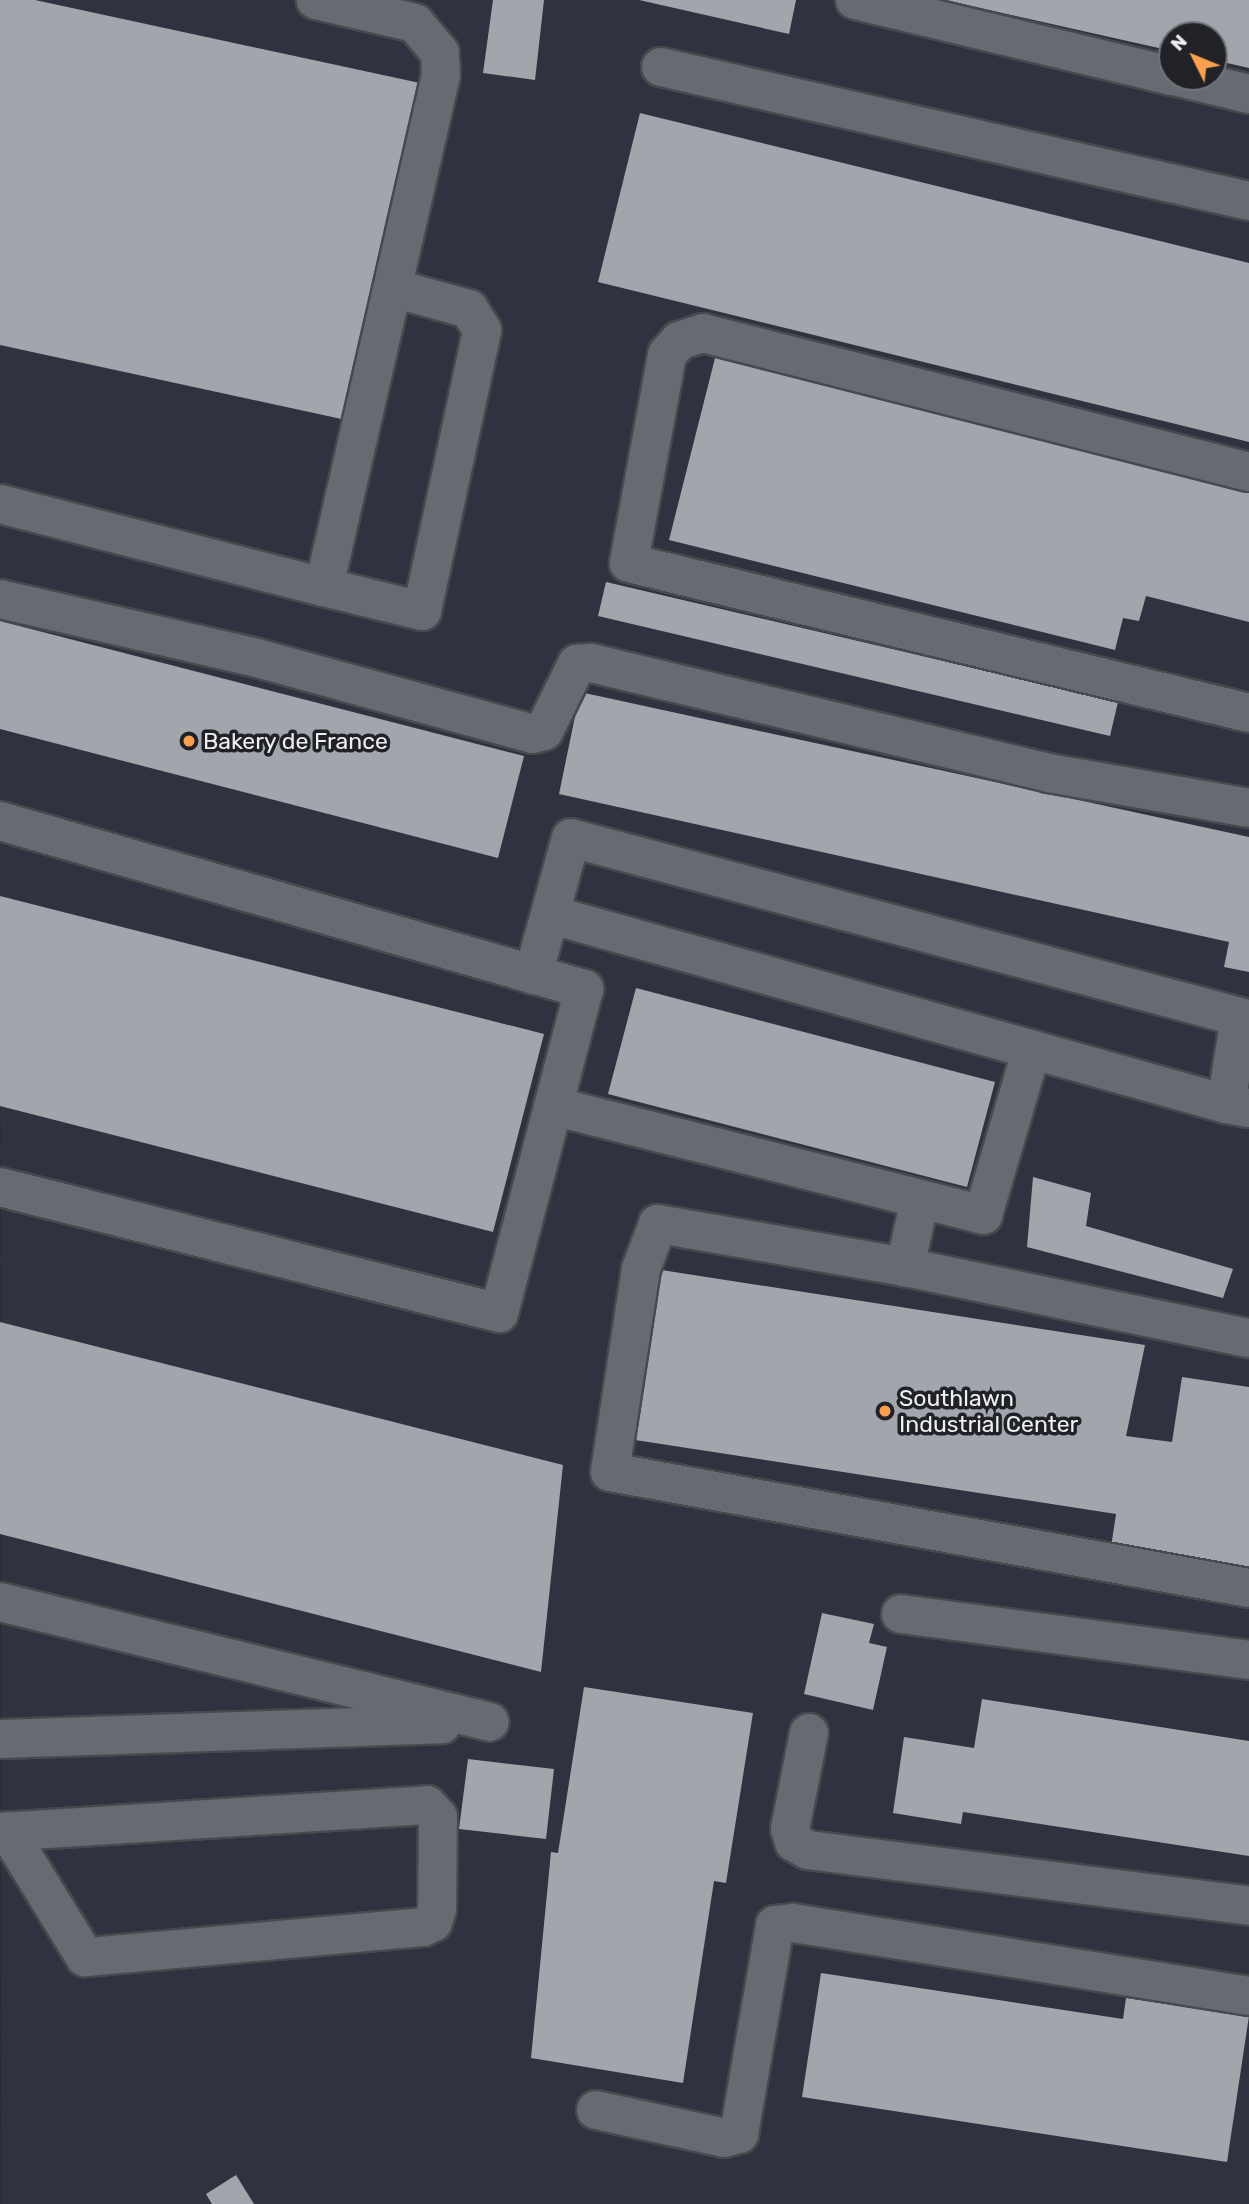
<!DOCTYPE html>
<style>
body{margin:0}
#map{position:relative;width:1249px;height:2204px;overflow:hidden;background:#292c32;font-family:Rubik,sans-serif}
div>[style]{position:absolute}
.built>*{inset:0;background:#2f333f}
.building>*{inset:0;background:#a2a5ac}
.roads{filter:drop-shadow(2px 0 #47494d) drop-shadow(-2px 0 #47494d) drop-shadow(0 2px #47494d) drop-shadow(0 -2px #47494d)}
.minor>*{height:38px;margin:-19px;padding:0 19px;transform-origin:19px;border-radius:19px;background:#676a71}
.dots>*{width:19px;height:19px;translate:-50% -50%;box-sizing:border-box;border:4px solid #202228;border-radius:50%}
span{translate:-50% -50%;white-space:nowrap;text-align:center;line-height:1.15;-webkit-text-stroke:7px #202228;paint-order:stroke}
.poi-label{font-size:23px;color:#edeff3}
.left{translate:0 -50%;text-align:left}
.north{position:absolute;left:1158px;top:21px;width:70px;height:70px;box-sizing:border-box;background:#202228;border:2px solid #727479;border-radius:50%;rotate:313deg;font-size:19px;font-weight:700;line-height:28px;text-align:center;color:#edeff3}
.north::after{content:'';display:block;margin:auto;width:24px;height:32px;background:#fa9f4e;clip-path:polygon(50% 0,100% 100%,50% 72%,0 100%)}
</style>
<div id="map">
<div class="built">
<i style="clip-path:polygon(evenodd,0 0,1249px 0,1249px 2204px,1px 2204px,0 0,1172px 35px,1214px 35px,1214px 77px,1172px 77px,1172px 35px)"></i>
</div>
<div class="building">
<i style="clip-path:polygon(0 0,35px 0,420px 83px,346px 420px,0 345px)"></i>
<i style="clip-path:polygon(493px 0,544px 0,535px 80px,483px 73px)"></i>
<i style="clip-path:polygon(639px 0,796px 0,789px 34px)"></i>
<i style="clip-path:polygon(945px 0,1249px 0,1249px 68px,1214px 60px,1214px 35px,1172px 35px,1172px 51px)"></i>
<i style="clip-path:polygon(640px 113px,1249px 263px,1249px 442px,598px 282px)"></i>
<i style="clip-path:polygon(715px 358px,1249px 491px,1249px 622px,1146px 596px,1139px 621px,1123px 618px,1115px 650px,669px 540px)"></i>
<i style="clip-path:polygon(606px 582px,1118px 702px,1110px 736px,598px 616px)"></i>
<i style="clip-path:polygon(0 621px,524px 756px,498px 858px,0 729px)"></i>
<i style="clip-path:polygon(580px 692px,1249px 837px,1249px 972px,1224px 967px,1229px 942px,559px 794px)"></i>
<i style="clip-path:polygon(0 896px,544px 1034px,493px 1232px,0 1106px)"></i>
<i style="clip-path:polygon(636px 988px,995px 1082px,967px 1187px,608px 1094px)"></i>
<i style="clip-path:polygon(1033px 1177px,1091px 1193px,1086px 1226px,1233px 1269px,1223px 1298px,1027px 1247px)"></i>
<i style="clip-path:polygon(655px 1269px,1145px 1345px,1126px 1436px,1172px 1442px,1182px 1377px,1249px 1387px,1249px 1568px,1111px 1547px,1116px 1514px,635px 1440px)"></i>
<i style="clip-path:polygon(0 1322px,563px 1465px,541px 1672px,0 1534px)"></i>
<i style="clip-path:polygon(822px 1613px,874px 1624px,869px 1643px,887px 1647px,873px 1710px,804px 1694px)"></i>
<i style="clip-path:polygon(584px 1687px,753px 1713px,726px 1883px,714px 1881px,683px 2083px,531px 2058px,551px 1852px,558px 1853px)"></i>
<i style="clip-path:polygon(982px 1699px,1249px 1741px,1249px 1856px,963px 1812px,961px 1824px,893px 1813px,904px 1737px,974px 1748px)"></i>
<i style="clip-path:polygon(468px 1759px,554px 1769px,546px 1839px,459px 1829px)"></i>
<i style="clip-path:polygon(821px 1973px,1123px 2019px,1126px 1998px,1249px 2016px,1227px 2162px,802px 2097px)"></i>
<i style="clip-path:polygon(236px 2175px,254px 2204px,212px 2204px,206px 2194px)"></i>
</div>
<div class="roads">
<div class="minor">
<i style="left:855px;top:0;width:326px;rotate:13.5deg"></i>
<i style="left:661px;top:67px;width:603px;rotate:12.84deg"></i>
<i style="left:1178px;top:77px;width:73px;rotate:13.5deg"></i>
<i style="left:1249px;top:472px;width:563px;rotate:-165.72deg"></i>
<i style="left:703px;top:333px;width:25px;rotate:162deg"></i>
<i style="left:679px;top:341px;width:18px;rotate:131deg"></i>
<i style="left:667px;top:355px;width:211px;rotate:100.4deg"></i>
<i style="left:629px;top:563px;width:638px;rotate:13.6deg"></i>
<i style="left:0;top:504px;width:334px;rotate:14.4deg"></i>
<i style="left:324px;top:587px;width:525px;rotate:-77.13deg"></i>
<i style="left:441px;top:75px;width:22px;rotate:-93deg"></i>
<i style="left:440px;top:53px;width:39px;rotate:-130deg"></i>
<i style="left:415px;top:23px;width:102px;rotate:-166.9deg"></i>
<i style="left:324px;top:587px;width:101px;rotate:13.8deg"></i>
<i style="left:422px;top:611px;width:287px;rotate:-77.9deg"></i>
<i style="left:482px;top:330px;width:25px;rotate:-122deg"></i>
<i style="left:469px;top:309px;width:79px;rotate:-164.6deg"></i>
<i style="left:0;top:599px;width:264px;rotate:12.9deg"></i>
<i style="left:257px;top:658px;width:285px;rotate:15.4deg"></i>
<i style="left:532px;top:734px;width:12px;rotate:-14deg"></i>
<i style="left:544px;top:731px;width:75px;rotate:-63.8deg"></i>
<i style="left:577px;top:664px;width:14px;rotate:-4deg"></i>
<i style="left:591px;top:663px;width:471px;rotate:13.5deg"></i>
<i style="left:1049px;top:773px;width:203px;rotate:9.9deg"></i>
<i style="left:0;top:821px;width:608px;rotate:16.05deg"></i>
<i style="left:584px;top:989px;width:335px;rotate:104.7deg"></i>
<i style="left:499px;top:1313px;width:515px;rotate:-165.83deg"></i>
<i style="left:552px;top:915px;width:700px;rotate:15.66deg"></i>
<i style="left:533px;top:975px;width:142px;rotate:-74.5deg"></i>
<i style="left:571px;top:838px;width:693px;rotate:14.98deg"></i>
<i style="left:1240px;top:1017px;width:88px;rotate:99.1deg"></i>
<i style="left:1226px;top:1104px;width:23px;rotate:10deg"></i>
<i style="left:553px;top:1106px;width:444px;rotate:14.2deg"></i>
<i style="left:983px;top:1215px;width:173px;rotate:-73.6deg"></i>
<i style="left:920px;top:1199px;width:70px;rotate:102.4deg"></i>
<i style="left:905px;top:1267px;width:251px;rotate:-170.1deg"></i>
<i style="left:658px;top:1224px;width:48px;rotate:110.7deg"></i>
<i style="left:641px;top:1269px;width:205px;rotate:98.7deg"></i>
<i style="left:610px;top:1472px;width:649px;rotate:10.29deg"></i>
<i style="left:905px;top:1267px;width:351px;rotate:11.7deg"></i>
<i style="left:0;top:1602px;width:504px;rotate:13.76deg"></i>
<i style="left:901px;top:1614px;width:351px;rotate:7.5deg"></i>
<i style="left:809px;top:1733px;width:98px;rotate:101.2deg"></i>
<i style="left:790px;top:1829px;width:14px;rotate:73deg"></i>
<i style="left:794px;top:1842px;width:16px;rotate:30deg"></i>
<i style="left:808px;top:1850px;width:445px;rotate:7.2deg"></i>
<i style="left:0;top:1739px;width:442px;rotate:-1.9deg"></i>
<i style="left:0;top:1832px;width:428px;rotate:-3.6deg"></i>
<i style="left:427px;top:1805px;width:16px;rotate:47deg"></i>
<i style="left:438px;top:1817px;width:92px;rotate:90.6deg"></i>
<i style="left:437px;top:1909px;width:14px;rotate:107deg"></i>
<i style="left:433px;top:1922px;width:11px;rotate:153deg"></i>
<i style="left:423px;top:1927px;width:339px;rotate:174.9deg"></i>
<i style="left:85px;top:1957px;width:147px;rotate:-121.6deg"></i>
<i style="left:596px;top:2110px;width:131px;rotate:12.3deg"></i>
<i style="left:724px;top:2138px;width:16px;rotate:-15deg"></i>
<i style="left:739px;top:2134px;width:212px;rotate:-80.2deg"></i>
<i style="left:775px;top:1925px;width:18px;rotate:-6deg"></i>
<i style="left:793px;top:1923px;width:462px;rotate:9.1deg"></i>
</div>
</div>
<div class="dots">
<i style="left:189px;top:741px;background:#fa9f4e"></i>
<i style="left:885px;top:1411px;background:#fa9f4e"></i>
</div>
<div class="poi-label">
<span class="left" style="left:203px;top:741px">Bakery de France</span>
<span class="left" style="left:899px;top:1411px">Southlawn<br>Industrial Center</span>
</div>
<div class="north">N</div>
</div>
